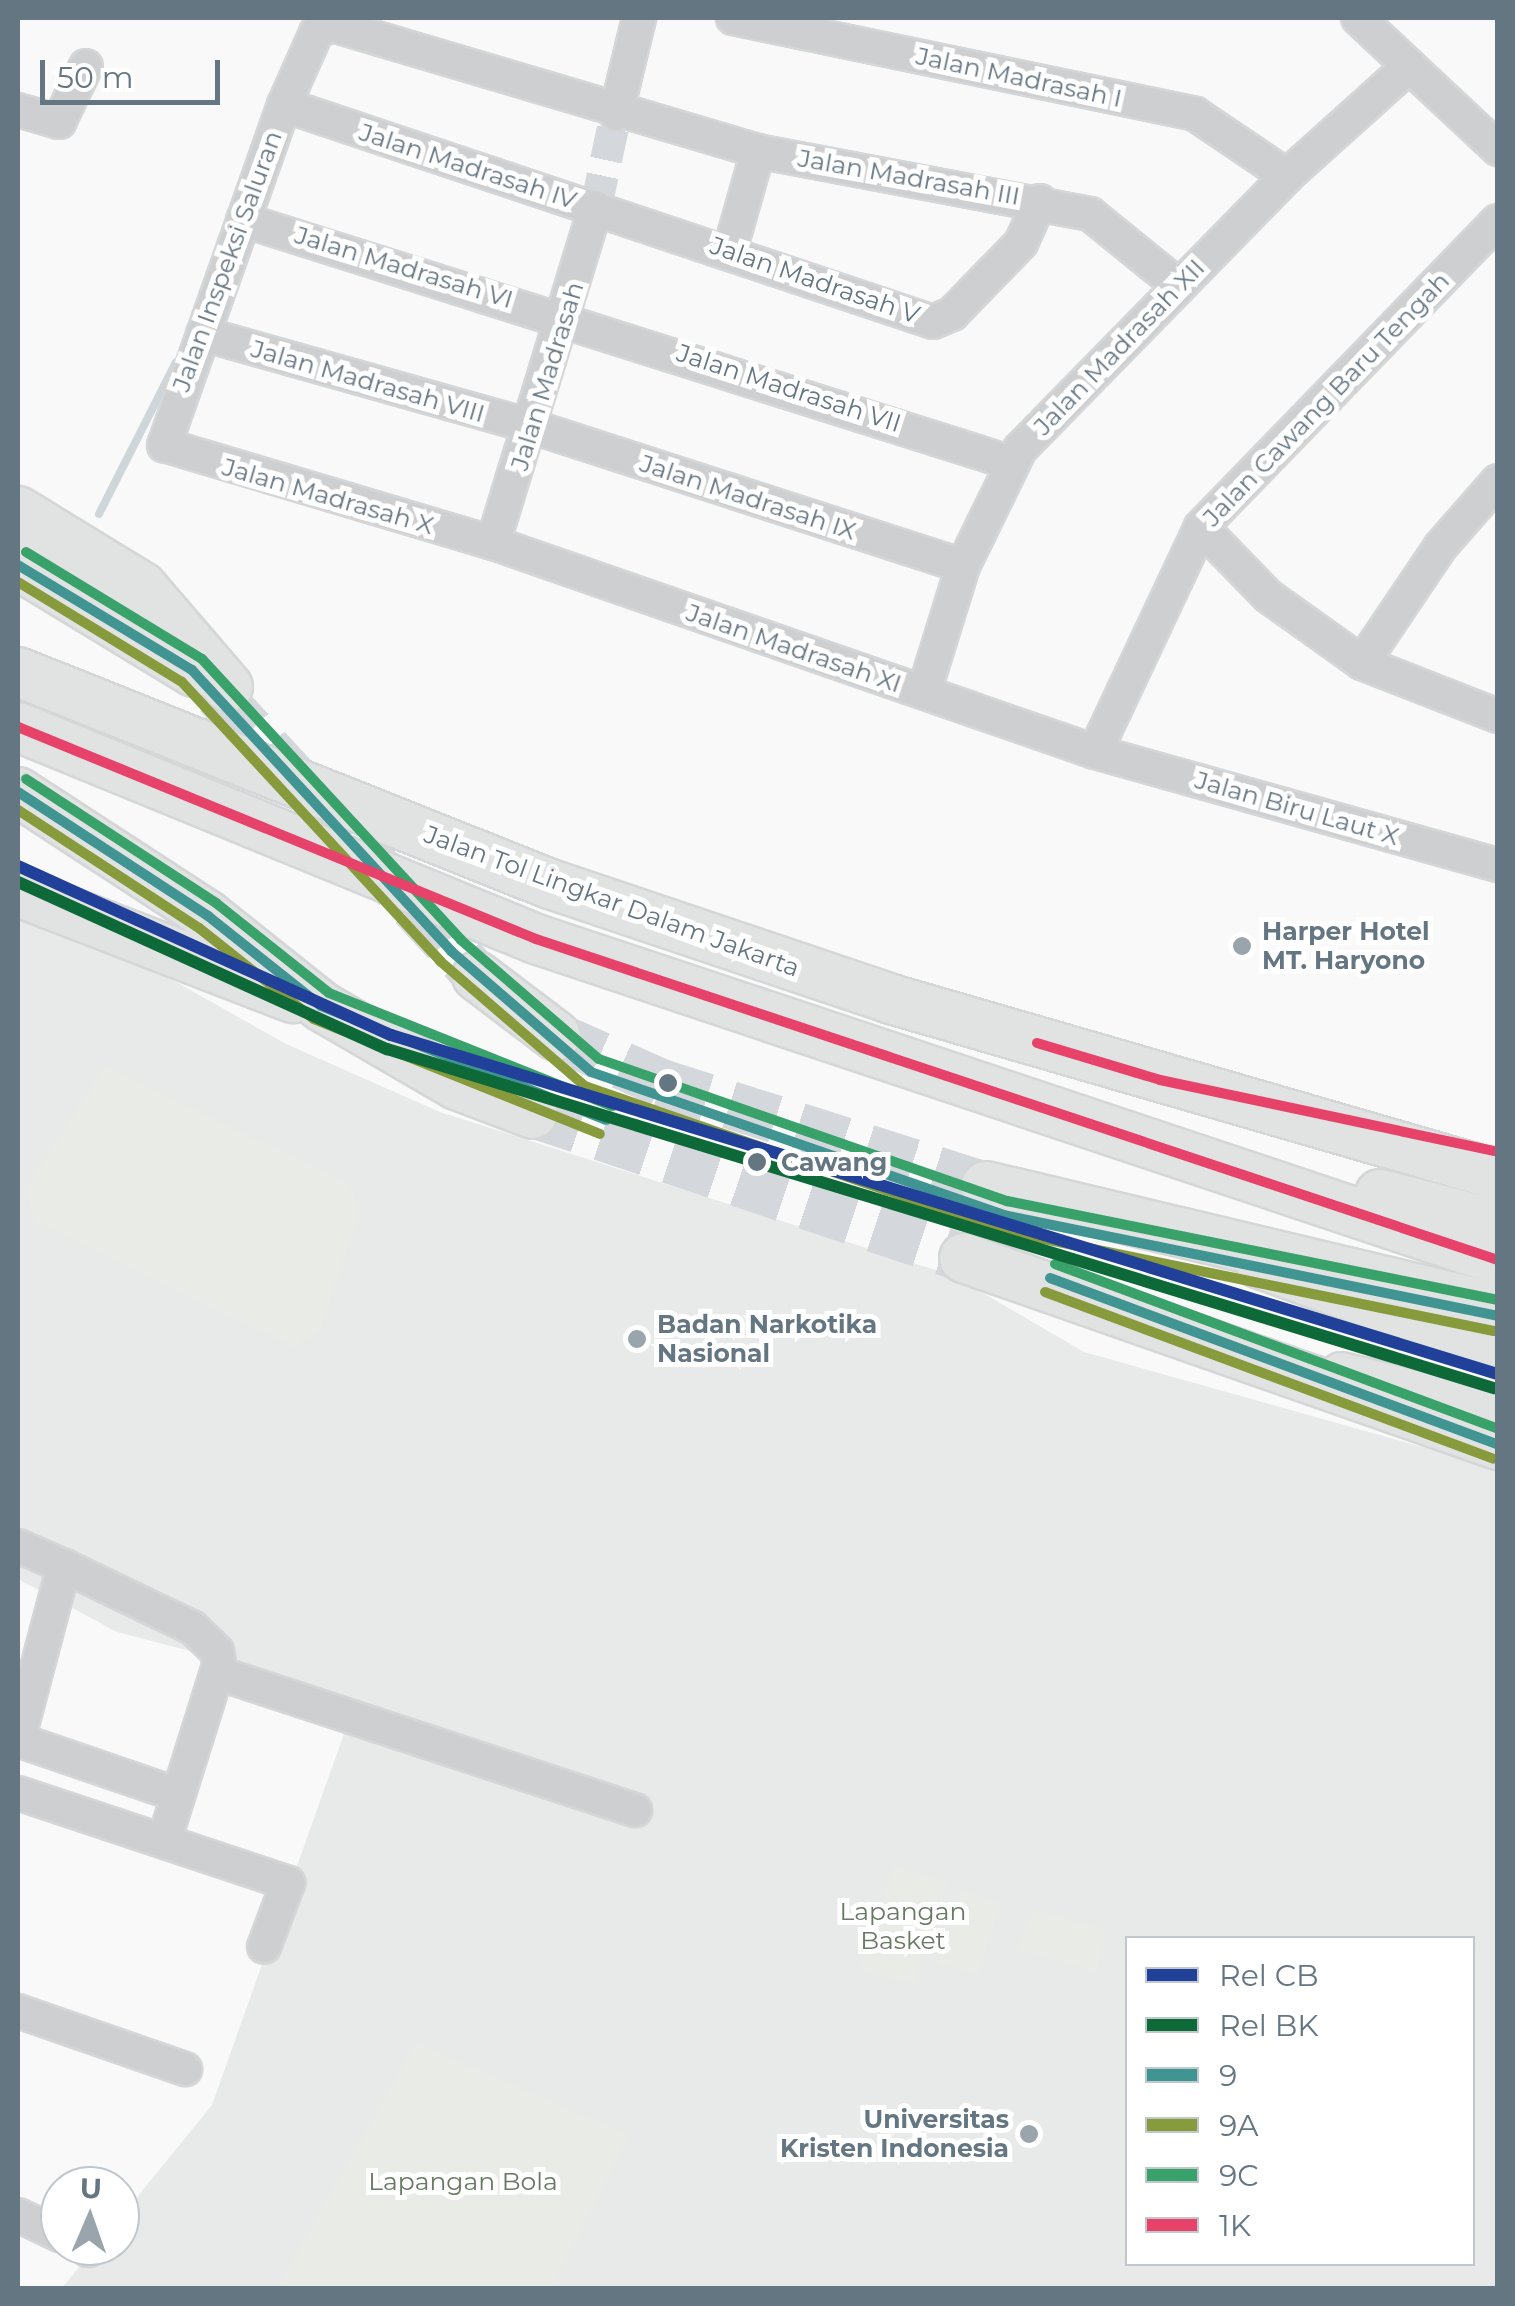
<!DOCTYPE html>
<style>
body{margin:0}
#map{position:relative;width:1515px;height:2306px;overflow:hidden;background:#f9f9f9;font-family:Montserrat,sans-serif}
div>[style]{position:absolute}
.built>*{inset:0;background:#e8e9e9}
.green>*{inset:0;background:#e8ebe6}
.stream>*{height:8px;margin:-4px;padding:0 4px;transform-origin:4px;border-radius:4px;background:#ced6d9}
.minor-tunnel>*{height:32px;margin-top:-16px;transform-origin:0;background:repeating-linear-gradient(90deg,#d4d8dc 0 32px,transparent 0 48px)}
.highway-tunnel>*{height:48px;margin-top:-24px;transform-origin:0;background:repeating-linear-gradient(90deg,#d4d8dc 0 48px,transparent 0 72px)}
.roads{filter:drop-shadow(2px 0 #d5d6d7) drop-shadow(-2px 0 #d5d6d7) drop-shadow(0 2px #d5d6d7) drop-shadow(0 -2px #d5d6d7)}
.minor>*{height:32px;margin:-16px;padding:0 16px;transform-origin:16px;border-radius:16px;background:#cecfd0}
.major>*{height:40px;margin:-20px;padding:0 20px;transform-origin:20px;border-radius:20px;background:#e1e2e2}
.highway>*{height:48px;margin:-24px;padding:0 24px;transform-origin:24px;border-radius:24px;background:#e1e2e2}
.bus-1>*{height:10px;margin:-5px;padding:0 5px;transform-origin:5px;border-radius:5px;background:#409592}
.bus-2>*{height:10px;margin:-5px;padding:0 5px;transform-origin:5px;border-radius:5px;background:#879b3c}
.bus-3>*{height:10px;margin:-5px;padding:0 5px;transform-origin:5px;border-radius:5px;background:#39a26b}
.bus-4>*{height:10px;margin:-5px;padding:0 5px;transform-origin:5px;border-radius:5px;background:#e6426a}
.rail-1>*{height:12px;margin:-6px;padding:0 6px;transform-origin:6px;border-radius:6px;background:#20409a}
.rail-2>*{height:12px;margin:-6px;padding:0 6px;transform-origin:6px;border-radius:6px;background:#0e6938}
.dots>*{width:28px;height:28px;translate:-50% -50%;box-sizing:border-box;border:5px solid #fff;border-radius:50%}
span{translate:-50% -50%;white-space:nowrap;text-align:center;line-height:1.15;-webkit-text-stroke:10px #fff;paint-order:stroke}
.street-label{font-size:25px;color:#657683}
.poi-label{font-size:25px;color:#657683;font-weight:700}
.left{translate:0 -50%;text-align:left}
.right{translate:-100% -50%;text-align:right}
.stop-label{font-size:25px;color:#657683;font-weight:700}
.park-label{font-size:25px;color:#687a64}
.frame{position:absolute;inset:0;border:20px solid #657683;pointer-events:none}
.legend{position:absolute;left:1125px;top:1936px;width:350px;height:330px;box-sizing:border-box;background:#fff;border:2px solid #c1c8cd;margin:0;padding:12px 18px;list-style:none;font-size:30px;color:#657683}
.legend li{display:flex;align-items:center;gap:20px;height:50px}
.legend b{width:50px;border:2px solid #c1c8cd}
.north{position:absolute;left:40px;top:2166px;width:100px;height:100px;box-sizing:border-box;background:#fff;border:2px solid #c1c8cd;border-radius:50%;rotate:2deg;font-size:28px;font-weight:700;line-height:40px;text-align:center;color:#657683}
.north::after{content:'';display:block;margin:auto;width:35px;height:45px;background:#99a4ac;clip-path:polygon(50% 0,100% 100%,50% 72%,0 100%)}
.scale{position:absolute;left:40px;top:60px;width:180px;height:45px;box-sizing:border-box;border:5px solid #657683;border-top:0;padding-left:12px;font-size:30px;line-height:35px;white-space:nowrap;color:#657683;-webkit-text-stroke:8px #fff;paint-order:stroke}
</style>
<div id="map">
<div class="built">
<i style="clip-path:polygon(evenodd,18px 893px,286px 1044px,440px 1112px,954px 1276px,1084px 1352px,1497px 1468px,1497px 2288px,62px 2288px,97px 2246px,120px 2246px,120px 2218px,212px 2105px,351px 1714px,240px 1664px,117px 1632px,18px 1579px,18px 893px,1128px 1938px,1472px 1938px,1472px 2264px,1128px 2264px,1128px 1938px)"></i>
</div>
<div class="green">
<i style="clip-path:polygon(106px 1066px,350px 1185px,360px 1209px,320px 1331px,293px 1347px,36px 1222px,25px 1189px)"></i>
<i style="clip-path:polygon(893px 1866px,947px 1882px,914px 1984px,859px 1971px)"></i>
<i style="clip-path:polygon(962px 1891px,1001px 1903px,978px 1974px,938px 1964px)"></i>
<i style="clip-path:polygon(1033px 1910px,1106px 1929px,1096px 1972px,1018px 1949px)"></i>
<i style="clip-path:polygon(416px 2043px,629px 2135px,551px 2288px,277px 2288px)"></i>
</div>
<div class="stream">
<i style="left:99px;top:514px;width:170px;rotate:-63.1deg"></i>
</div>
<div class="minor-tunnel">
<i style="left:596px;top:207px;width:95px;rotate:-77.9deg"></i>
</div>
<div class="highway-tunnel">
<i style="left:218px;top:695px;width:382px;rotate:47.3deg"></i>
<i style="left:556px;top:1036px;width:115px;rotate:24.1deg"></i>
<i style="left:661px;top:1083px;width:341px;rotate:17.6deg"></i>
<i style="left:533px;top:1114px;width:454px;rotate:18.5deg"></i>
</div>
<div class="roads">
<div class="minor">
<i style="left:733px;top:18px;width:472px;rotate:11.7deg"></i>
<i style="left:1195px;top:114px;width:111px;rotate:34deg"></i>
<i style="left:1358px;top:18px;width:192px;rotate:43.1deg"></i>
<i style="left:284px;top:105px;width:684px;rotate:18.49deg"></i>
<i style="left:933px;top:322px;width:21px;rotate:-23deg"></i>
<i style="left:952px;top:314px;width:99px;rotate:-45.8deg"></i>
<i style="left:1021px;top:243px;width:46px;rotate:-65.7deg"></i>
<i style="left:18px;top:110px;width:43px;rotate:16.3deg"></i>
<i style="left:59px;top:122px;width:62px;rotate:-64.3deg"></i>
<i style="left:616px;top:114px;width:99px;rotate:-76.5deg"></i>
<i style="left:243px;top:220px;width:806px;rotate:17.54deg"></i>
<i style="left:730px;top:250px;width:103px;rotate:-74.2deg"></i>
<i style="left:1179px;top:286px;width:114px;rotate:-141deg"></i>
<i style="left:1090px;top:214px;width:338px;rotate:-169.3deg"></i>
<i style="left:758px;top:151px;width:446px;rotate:-163.5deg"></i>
<i style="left:330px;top:24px;width:17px;rotate:147deg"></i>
<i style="left:316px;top:33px;width:79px;rotate:114deg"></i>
<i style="left:284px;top:105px;width:361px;rotate:109.4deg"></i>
<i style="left:164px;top:445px;width:343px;rotate:16.6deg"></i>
<i style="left:493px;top:543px;width:637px;rotate:19.15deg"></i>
<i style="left:1095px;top:752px;width:419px;rotate:15.7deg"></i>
<i style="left:203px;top:334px;width:343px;rotate:15.7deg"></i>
<i style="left:533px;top:427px;width:452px;rotate:17.9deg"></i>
<i style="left:1201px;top:527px;width:96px;rotate:45.8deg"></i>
<i style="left:1268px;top:596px;width:115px;rotate:35.5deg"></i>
<i style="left:1362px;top:663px;width:146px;rotate:21.3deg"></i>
<i style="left:493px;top:543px;width:351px;rotate:-73deg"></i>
<i style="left:1362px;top:663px;width:141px;rotate:-56deg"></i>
<i style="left:1441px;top:546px;width:86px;rotate:-48.8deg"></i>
<i style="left:924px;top:692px;width:132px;rotate:-72.8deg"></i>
<i style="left:963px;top:566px;width:130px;rotate:-64deg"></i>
<i style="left:1020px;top:449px;width:382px;rotate:-45.6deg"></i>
<i style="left:1287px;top:176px;width:164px;rotate:-42deg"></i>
<i style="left:1095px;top:752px;width:249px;rotate:-64.8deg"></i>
<i style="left:1201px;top:527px;width:426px;rotate:-45.9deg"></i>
<i style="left:18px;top:1546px;width:50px;rotate:23.5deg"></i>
<i style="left:18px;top:1740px;width:180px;rotate:-75.2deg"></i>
<i style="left:64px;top:1566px;width:143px;rotate:25.7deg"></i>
<i style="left:193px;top:1628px;width:33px;rotate:44deg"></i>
<i style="left:217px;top:1651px;width:23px;rotate:80deg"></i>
<i style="left:221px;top:1674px;width:436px;rotate:18.2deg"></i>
<i style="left:18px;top:1740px;width:167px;rotate:18.9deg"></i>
<i style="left:18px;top:1793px;width:285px;rotate:18.4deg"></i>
<i style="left:288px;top:1883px;width:68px;rotate:110.6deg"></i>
<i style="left:164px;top:1841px;width:180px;rotate:-72.6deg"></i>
<i style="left:18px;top:2011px;width:177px;rotate:19.2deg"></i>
<i style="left:18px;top:2215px;width:47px;rotate:25.5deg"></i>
<i style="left:84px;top:2246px;width:6px;rotate:45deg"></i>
</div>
<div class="major">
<i style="left:1257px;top:1267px;width:256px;rotate:19.8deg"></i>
<i style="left:1341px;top:1373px;width:162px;rotate:13.6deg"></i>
</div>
<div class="highway">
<i style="left:18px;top:511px;width:145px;rotate:31.5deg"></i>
<i style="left:142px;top:587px;width:132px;rotate:49.3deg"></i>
<i style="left:18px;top:565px;width:206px;rotate:31.3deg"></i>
<i style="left:18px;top:672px;width:573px;rotate:21.73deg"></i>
<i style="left:550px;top:884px;width:360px;rotate:18.6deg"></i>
<i style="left:891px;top:999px;width:632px;rotate:16.17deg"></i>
<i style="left:18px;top:727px;width:560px;rotate:22.26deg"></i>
<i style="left:536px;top:939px;width:1014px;rotate:18.45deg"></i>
<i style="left:18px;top:792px;width:227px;rotate:33.1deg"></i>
<i style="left:208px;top:916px;width:144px;rotate:38.5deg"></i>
<i style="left:321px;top:1006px;width:157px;rotate:30.2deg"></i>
<i style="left:457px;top:1085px;width:81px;rotate:20.9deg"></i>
<i style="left:18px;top:892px;width:295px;rotate:21.1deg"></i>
<i style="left:477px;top:976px;width:99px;rotate:37.2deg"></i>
<i style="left:986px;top:1186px;width:526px;rotate:13.4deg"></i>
<i style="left:1380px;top:1194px;width:122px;rotate:14.3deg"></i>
<i style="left:964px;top:1258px;width:566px;rotate:19.3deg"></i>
</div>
</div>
<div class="bus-1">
<i style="left:18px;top:565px;width:203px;rotate:31.1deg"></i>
<i style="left:192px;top:670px;width:382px;rotate:47.3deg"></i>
<i style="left:451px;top:951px;width:185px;rotate:40.8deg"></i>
<i style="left:591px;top:1072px;width:436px;rotate:19.1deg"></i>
<i style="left:1003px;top:1215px;width:505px;rotate:11.53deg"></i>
<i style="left:18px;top:792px;width:227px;rotate:33.1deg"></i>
<i style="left:208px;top:916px;width:144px;rotate:38.5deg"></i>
<i style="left:321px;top:1006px;width:307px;rotate:21.8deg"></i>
<i style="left:1050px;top:1278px;width:478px;rotate:20.4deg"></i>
</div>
<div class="bus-2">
<i style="left:18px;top:582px;width:192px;rotate:31.4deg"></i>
<i style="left:182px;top:682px;width:380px;rotate:47.2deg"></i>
<i style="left:440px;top:961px;width:191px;rotate:40.8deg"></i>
<i style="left:585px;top:1086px;width:439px;rotate:19.1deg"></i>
<i style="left:1000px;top:1230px;width:504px;rotate:11.56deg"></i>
<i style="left:18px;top:810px;width:216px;rotate:33.1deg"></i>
<i style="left:199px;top:928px;width:147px;rotate:38.4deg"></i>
<i style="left:314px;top:1019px;width:308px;rotate:21.9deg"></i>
<i style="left:1045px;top:1292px;width:478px;rotate:20.4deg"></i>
</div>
<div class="bus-3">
<i style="left:26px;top:552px;width:206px;rotate:31.3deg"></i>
<i style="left:202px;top:659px;width:382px;rotate:47.3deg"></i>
<i style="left:461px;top:940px;width:182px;rotate:40.8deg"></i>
<i style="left:599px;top:1059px;width:432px;rotate:19.2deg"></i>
<i style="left:1007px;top:1201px;width:501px;rotate:11.4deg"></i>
<i style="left:26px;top:779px;width:227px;rotate:33.1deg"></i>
<i style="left:216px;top:903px;width:144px;rotate:38.5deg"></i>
<i style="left:329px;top:993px;width:305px;rotate:21.8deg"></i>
<i style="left:1055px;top:1264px;width:473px;rotate:20.4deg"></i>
</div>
<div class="bus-4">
<i style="left:18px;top:727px;width:560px;rotate:22.26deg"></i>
<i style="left:536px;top:939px;width:1014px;rotate:18.45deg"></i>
<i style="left:1037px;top:1043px;width:128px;rotate:16.7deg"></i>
<i style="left:1160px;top:1080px;width:346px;rotate:12deg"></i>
</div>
<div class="rail-1">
<i style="left:18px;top:866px;width:409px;rotate:24.4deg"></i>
<i style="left:391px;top:1035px;width:1158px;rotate:17.03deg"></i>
</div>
<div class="rail-2">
<i style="left:18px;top:882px;width:405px;rotate:24.4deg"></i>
<i style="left:387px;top:1049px;width:1158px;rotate:17.03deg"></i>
</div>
<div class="dots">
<i style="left:1242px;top:946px;background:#99a4ac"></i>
<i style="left:668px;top:1083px;background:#657683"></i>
<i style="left:757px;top:1162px;background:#657683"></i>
<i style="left:637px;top:1339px;background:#99a4ac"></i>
<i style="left:1029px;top:2134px;background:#99a4ac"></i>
</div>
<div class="street-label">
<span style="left:1019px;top:77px;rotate:12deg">Jalan Madrasah I</span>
<span style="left:468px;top:166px;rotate:18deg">Jalan Madrasah IV</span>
<span style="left:909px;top:177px;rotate:10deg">Jalan Madrasah III</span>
<span style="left:227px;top:261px;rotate:-70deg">Jalan Inspeksi Saluran</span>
<span style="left:404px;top:267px;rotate:17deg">Jalan Madrasah VI</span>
<span style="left:815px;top:280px;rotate:19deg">Jalan Madrasah V</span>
<span style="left:1119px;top:347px;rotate:-46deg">Jalan Madrasah XII</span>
<span style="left:547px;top:376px;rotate:-73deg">Jalan Madrasah</span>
<span style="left:368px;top:381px;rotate:16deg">Jalan Madrasah VIII</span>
<span style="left:789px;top:388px;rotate:18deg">Jalan Madrasah VII</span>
<span style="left:1326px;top:399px;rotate:-46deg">Jalan Cawang Baru Tengah</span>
<span style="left:328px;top:496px;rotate:16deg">Jalan Madrasah X</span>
<span style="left:748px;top:497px;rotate:18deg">Jalan Madrasah IX</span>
<span style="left:794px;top:648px;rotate:19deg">Jalan Madrasah XI</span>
<span style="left:1297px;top:808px;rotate:16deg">Jalan Biru Laut X</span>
<span style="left:612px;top:901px;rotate:20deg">Jalan Tol Lingkar Dalam Jakarta</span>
</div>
<div class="poi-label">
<span class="left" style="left:1262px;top:946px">Harper Hotel<br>MT. Haryono</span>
<span class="left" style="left:657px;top:1339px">Badan Narkotika<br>Nasional</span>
<span class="right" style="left:1009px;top:2134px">Universitas<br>Kristen Indonesia</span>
</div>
<div class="stop-label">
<span class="left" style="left:781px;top:1162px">Cawang</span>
</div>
<div class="park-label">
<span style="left:903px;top:1926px">Lapangan<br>Basket</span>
<span style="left:463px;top:2181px">Lapangan Bola</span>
</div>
<div class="frame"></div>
<ul class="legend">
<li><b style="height:12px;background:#20409a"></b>Rel CB</li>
<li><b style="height:12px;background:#0e6938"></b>Rel BK</li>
<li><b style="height:12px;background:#409592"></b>9</li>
<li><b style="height:12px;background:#879b3c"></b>9A</li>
<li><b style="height:12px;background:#39a26b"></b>9C</li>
<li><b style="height:12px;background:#e6426a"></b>1K</li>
</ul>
<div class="north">U</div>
<div class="scale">50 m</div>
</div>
